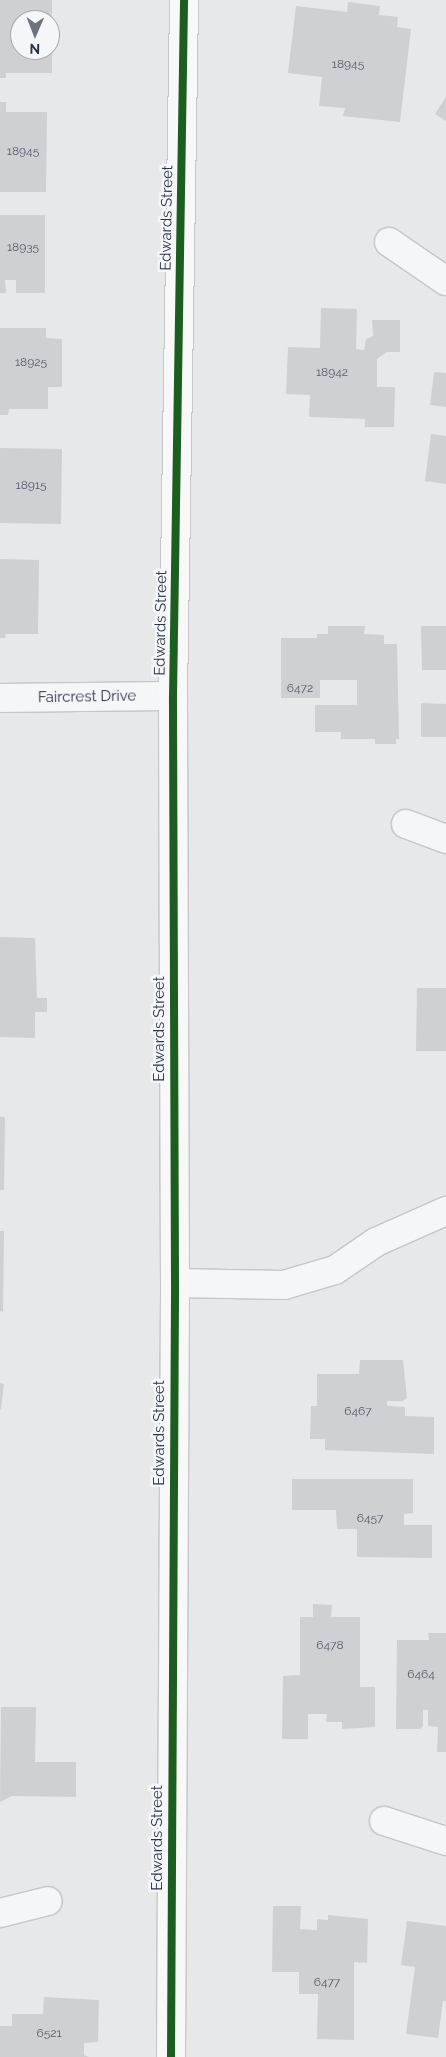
<!DOCTYPE html>
<style>
body{margin:0}
#map{position:relative;width:446px;height:2057px;overflow:hidden;background:#e6e8ea;font-family:Raleway,sans-serif}
div>[style]{position:absolute}
.building>*{inset:0;background:#ced0d3}
.roads{filter:drop-shadow(1px 0 #c4c6c8) drop-shadow(-1px 0 #c4c6c8) drop-shadow(0 1px #c4c6c8) drop-shadow(0 -1px #c4c6c8)}
.minor>*{height:28px;margin:-14px;padding:0 14px;transform-origin:14px;border-radius:14px;background:#f5f6f7}
.major>*{height:28px;margin:-14px;padding:0 14px;transform-origin:14px;border-radius:14px;background:#f8f8f8}
.cycleway>*{height:8px;margin:-4px;padding:0 4px;transform-origin:4px;border-radius:4px;background:#1b5e20}
span{translate:-50% -50%;white-space:nowrap;text-align:center;line-height:1.15;-webkit-text-stroke:5px #f4f6f9;paint-order:stroke}
.number-label{font-size:12px;color:#545c69}
.number-label span{-webkit-text-stroke-width:0}
.street-label{font-size:15px;color:#2b3445}
.north{position:absolute;left:10px;top:10px;width:50px;height:50px;box-sizing:border-box;background:#f4f6f9;border:1px solid #a4a8b1;border-radius:50%;rotate:181deg;font-size:14px;font-weight:700;line-height:20px;text-align:center;color:#2b3445}
.north::after{content:'';display:block;margin:auto;width:18px;height:22px;background:#6c737f;clip-path:polygon(50% 0,100% 100%,50% 72%,0 100%)}
</style>
<div id="map">
<div class="building">
<i style="clip-path:polygon(evenodd,0 0,52px 0,52px 73px,6px 73px,6px 78px,0 78px,0 0,20px 20px,50px 20px,50px 50px,20px 50px,20px 20px)"></i>
<i style="clip-path:polygon(348px 2px,380px 6px,379px 15px,398px 17px,397px 27px,411px 29px,400px 122px,343px 116px,345px 108px,319px 106px,322px 77px,288px 73px,296px 6px,347px 12px)"></i>
<i style="clip-path:polygon(446px 97px,446px 121px,435px 114px)"></i>
<i style="clip-path:polygon(0 102px,6px 102px,6px 112px,47px 112px,46px 192px,0 192px)"></i>
<i style="clip-path:polygon(0 215px,45px 215px,45px 293px,16px 293px,16px 280px,5px 280px,6px 293px,0 293px)"></i>
<i style="clip-path:polygon(321px 308px,357px 309px,356px 349px,364px 350px,366px 339px,373px 336px,372px 320px,400px 320px,400px 352px,387px 352px,377px 359px,377px 387px,395px 387px,394px 427px,365px 427px,365px 419px,309px 417px,310px 395px,286px 394px,288px 347px,320px 348px)"></i>
<i style="clip-path:polygon(0 328px,46px 328px,46px 338px,62px 339px,62px 387px,48px 387px,48px 409px,9px 409px,8px 415px,0 415px)"></i>
<i style="clip-path:polygon(434px 372px,446px 373px,446px 407px,430px 405px)"></i>
<i style="clip-path:polygon(431px 434px,446px 436px,446px 484px,425px 481px)"></i>
<i style="clip-path:polygon(0 448px,62px 449px,61px 524px,0 523px)"></i>
<i style="clip-path:polygon(0 559px,39px 560px,38px 634px,5px 634px,6px 638px,0 638px)"></i>
<i style="clip-path:polygon(328px 626px,365px 626px,364px 634px,384px 635px,384px 644px,397px 644px,399px 739px,396px 739px,396px 744px,375px 744px,375px 739px,341px 739px,341px 732px,315px 732px,315px 705px,357px 705px,357px 680px,320px 680px,320px 698px,281px 698px,281px 638px,317px 638px,317px 634px,328px 634px)"></i>
<i style="clip-path:polygon(421px 626px,446px 626px,446px 670px,422px 670px)"></i>
<i style="clip-path:polygon(421px 703px,446px 704px,446px 737px,421px 737px)"></i>
<i style="clip-path:polygon(0 937px,35px 938px,37px 998px,47px 998px,47px 1012px,35px 1012px,35px 1038px,0 1037px)"></i>
<i style="clip-path:polygon(417px 988px,446px 988px,446px 1051px,416px 1051px)"></i>
<i style="clip-path:polygon(0 1117px,5px 1117px,4px 1190px,0 1190px)"></i>
<i style="clip-path:polygon(0 1231px,4px 1231px,3px 1312px,0 1311px)"></i>
<i style="clip-path:polygon(360px 1360px,403px 1360px,407px 1398px,403px 1401px,387px 1401px,387px 1406px,405px 1407px,405px 1416px,434px 1417px,434px 1454px,325px 1450px,325px 1439px,310px 1439px,311px 1406px,317px 1406px,317px 1374px,359px 1374px)"></i>
<i style="clip-path:polygon(0 1383px,4px 1384px,1px 1409px,0 1409px)"></i>
<i style="clip-path:polygon(292px 1479px,413px 1479px,413px 1513px,404px 1514px,404px 1525px,432px 1525px,432px 1558px,357px 1557px,357px 1529px,337px 1529px,336px 1510px,292px 1510px)"></i>
<i style="clip-path:polygon(313px 1604px,332px 1605px,331px 1617px,360px 1617px,360px 1687px,375px 1687px,375px 1727px,342px 1729px,342px 1722px,326px 1722px,327px 1714px,308px 1714px,308px 1739px,282px 1739px,283px 1676px,300px 1675px,300px 1617px,313px 1617px)"></i>
<i style="clip-path:polygon(428px 1633px,446px 1633px,446px 1752px,437px 1752px,438px 1727px,428px 1726px,428px 1710px,423px 1710px,423px 1726px,420px 1729px,396px 1729px,397px 1640px,429px 1640px)"></i>
<i style="clip-path:polygon(1px 1707px,36px 1707px,35px 1762px,76px 1762px,76px 1797px,12px 1796px,0 1802px)"></i>
<i style="clip-path:polygon(273px 1906px,301px 1906px,300px 1929px,317px 1930px,317px 1919px,328px 1920px,328px 1915px,368px 1919px,367px 1963px,354px 1962px,354px 2040px,317px 2039px,318px 1994px,299px 1994px,299px 1972px,272px 1972px)"></i>
<i style="clip-path:polygon(407px 1921px,446px 1926px,446px 2001px,443px 2001px,438px 2038px,406px 2034px,415px 1967px,401px 1965px)"></i>
<i style="clip-path:polygon(44px 1997px,99px 2000px,98px 2042px,84px 2043px,84px 2055px,89px 2057px,0 2057px,0 2026px,12px 2026px,12px 2014px,43px 2014px)"></i>
</div>
<div class="roads">
<div class="minor">
<i style="left:389px;top:242px;width:69px;rotate:34.4deg"></i>
<i style="left:0;top:698px;width:173px;rotate:-0.7deg"></i>
<i style="left:406px;top:824px;width:43px;rotate:20.6deg"></i>
<i style="left:175px;top:1283px;width:109px;rotate:1.1deg"></i>
<i style="left:284px;top:1285px;width:53px;rotate:-16.4deg"></i>
<i style="left:335px;top:1270px;width:50px;rotate:-34.3deg"></i>
<i style="left:376px;top:1242px;width:77px;rotate:-23.9deg"></i>
<i style="left:384px;top:1821px;width:65px;rotate:17.9deg"></i>
<i style="left:0;top:1913px;width:49px;rotate:-14deg"></i>
</div>
<div class="major">
<i style="left:171px;top:2057px;width:774px;rotate:-89.7deg"></i>
<i style="left:175px;top:1283px;width:587px;rotate:-90.2deg"></i>
<i style="left:173px;top:696px;width:696px;rotate:-89.09deg"></i>
</div>
</div>
<div class="cycleway">
<i style="left:171px;top:2057px;width:774px;rotate:-89.7deg"></i>
<i style="left:175px;top:1283px;width:587px;rotate:-90.2deg"></i>
<i style="left:173px;top:696px;width:696px;rotate:-89.09deg"></i>
</div>
<div class="number-label">
<span style="left:348px;top:65px">18945</span>
<span style="left:23px;top:152px">18945</span>
<span style="left:23px;top:248px">18935</span>
<span style="left:31px;top:363px">18925</span>
<span style="left:332px;top:373px">18942</span>
<span style="left:31px;top:486px">18915</span>
<span style="left:300px;top:689px">6472</span>
<span style="left:358px;top:1412px">6467</span>
<span style="left:370px;top:1519px">6457</span>
<span style="left:330px;top:1646px">6478</span>
<span style="left:421px;top:1675px">6464</span>
<span style="left:327px;top:1983px">6477</span>
<span style="left:49px;top:2034px">6521</span>
</div>
<div class="street-label">
<span style="left:167px;top:218px;rotate:-89deg">Edwards Street</span>
<span style="left:161px;top:623px;rotate:-89deg">Edwards Street</span>
<span style="left:87px;top:697px;rotate:-1deg">Faircrest Drive</span>
<span style="left:160px;top:1029px;rotate:-90deg">Edwards Street</span>
<span style="left:160px;top:1433px;rotate:-90deg">Edwards Street</span>
<span style="left:158px;top:1838px;rotate:-90deg">Edwards Street</span>
</div>
<div class="north">N</div>
</div>
